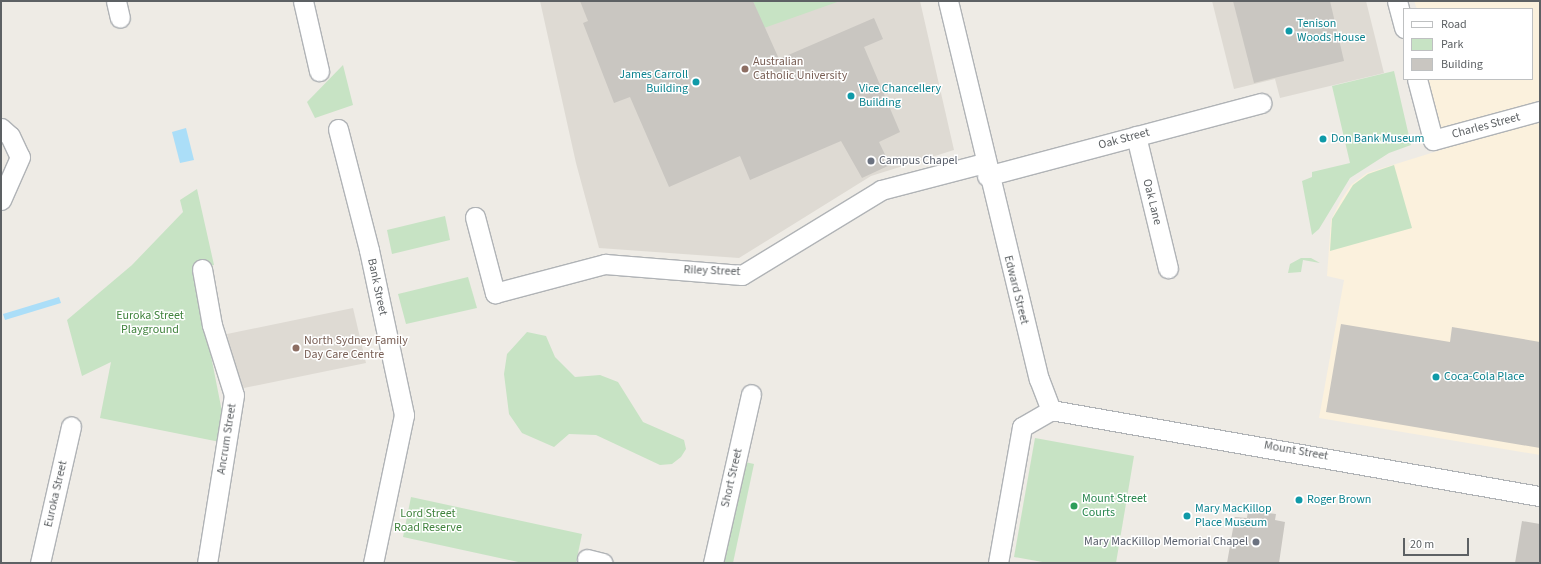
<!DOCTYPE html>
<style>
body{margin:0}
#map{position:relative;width:1541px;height:564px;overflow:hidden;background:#eeebe5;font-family:"Source Sans 3",sans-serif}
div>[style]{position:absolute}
.commercial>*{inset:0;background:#fbf1dd}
.education>*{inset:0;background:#dedad3}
.green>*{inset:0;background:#c7e3c4}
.water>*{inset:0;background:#abdef8}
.building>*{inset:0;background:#c9c6c1}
.roads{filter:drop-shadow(1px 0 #b0b3b6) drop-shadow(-1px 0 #b0b3b6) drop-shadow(0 1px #b0b3b6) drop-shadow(0 -1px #b0b3b6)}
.street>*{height:19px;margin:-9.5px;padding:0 9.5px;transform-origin:9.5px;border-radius:9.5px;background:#fff}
.dots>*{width:11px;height:11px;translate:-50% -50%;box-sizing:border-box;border:2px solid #fff;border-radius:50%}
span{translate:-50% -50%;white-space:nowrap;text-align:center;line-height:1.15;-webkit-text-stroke:3px #fff;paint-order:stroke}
.culture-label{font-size:12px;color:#0d838f}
.left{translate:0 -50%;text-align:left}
.right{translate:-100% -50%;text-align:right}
.education-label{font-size:12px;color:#785e54}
.street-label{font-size:12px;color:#5d6164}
.worship-label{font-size:12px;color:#5b616d}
.park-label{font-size:12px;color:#40833d}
.leisure-label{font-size:12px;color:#27864d}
.frame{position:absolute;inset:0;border:2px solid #5d6164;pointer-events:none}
.legend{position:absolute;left:1403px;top:8px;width:130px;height:72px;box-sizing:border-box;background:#fff;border:1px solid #bec0c1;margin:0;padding:5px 7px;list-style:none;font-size:12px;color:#5d6164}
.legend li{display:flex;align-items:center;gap:8px;height:20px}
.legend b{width:20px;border:1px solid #bec0c1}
.scale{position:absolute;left:1403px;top:538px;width:66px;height:18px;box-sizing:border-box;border:2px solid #5d6164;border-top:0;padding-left:5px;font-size:12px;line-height:14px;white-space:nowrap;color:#5d6164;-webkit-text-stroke:3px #fff;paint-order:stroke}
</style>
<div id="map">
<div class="commercial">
<i style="clip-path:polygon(1414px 1px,1540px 1px,1540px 455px,1319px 418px,1344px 280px,1327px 276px,1331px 220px,1341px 200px,1351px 185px,1367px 173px,1444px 149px,1426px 79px,1532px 79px,1532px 9px,1417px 9px)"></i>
</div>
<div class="education">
<i style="clip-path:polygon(540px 1px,920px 1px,954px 150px,871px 176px,739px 258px,599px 248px,576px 163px)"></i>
<i style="clip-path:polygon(1212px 1px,1366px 1px,1384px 73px,1280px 98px,1275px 79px,1234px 89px)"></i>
<i style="clip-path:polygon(353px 308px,366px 363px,239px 389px,227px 334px)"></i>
</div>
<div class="green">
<i style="clip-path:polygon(753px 1px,840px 1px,764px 28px)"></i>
<i style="clip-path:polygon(343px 65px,353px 105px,315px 118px,307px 102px)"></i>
<i style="clip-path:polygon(1394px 71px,1411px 145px,1389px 153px,1350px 178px,1319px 229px,1312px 235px,1302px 181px,1312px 177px,1312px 172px,1350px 163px,1332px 86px)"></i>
<i style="clip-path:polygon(1394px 165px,1412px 228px,1330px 251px,1332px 219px,1353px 185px,1368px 174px)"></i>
<i style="clip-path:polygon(197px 189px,214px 265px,194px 269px,224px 422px,220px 442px,100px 418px,111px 362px,82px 376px,67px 320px,132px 265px,183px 212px,180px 200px)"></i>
<i style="clip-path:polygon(445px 216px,450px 240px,392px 254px,387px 230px)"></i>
<i style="clip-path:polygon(1301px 258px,1311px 258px,1320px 263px,1303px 260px,1301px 272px,1288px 273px,1290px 264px)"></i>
<i style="clip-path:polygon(468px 277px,477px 308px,406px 324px,398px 294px)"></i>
<i style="clip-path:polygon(527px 332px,546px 336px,555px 357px,575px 377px,600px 375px,618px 382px,643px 422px,684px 440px,686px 449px,681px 457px,672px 464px,660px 465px,596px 435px,569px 434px,554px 447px,522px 433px,509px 414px,504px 374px,507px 354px)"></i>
<i style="clip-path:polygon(1035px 438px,1134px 456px,1116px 563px,1048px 563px,1014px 557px)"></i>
<i style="clip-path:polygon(745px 462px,754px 464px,733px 563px,723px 563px)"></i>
<i style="clip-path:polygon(411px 497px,582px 534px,576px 563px,523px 563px,403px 537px)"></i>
</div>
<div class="water">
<i style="clip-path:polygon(186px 128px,194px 160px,180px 163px,172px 132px)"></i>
<i style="clip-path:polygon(59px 297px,61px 303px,5px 320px,3px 314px)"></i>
</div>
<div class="building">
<i style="clip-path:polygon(580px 1px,753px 1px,779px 59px,874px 18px,883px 39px,864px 47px,900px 132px,879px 142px,890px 165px,862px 178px,841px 141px,750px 180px,740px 156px,669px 187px,630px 97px,614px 103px,583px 23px,588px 21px)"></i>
<i style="clip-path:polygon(1233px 1px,1330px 1px,1344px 61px,1254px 83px)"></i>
<i style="clip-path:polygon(1341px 324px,1450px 342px,1452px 327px,1540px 342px,1540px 448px,1326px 412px)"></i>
<i style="clip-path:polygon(1248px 510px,1276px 514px,1275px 520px,1285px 522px,1279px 563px,1227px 563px,1235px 517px,1247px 518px)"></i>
<i style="clip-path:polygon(1522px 521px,1540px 524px,1540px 563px,1515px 563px)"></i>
</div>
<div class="roads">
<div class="street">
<i style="left:116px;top:1px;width:17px;rotate:77deg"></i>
<i style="left:303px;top:1px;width:72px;rotate:77.1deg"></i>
<i style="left:948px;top:1px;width:389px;rotate:76.5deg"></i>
<i style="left:1039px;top:379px;width:33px;rotate:69deg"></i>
<i style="left:1397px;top:1px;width:28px;rotate:75deg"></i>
<i style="left:1417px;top:79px;width:63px;rotate:75.3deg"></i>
<i style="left:1433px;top:140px;width:111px;rotate:-15.2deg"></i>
<i style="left:1px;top:128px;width:12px;rotate:42deg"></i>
<i style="left:10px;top:136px;width:23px;rotate:65deg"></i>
<i style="left:20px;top:157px;width:47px;rotate:113.8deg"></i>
<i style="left:338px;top:129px;width:125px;rotate:75.6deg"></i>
<i style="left:369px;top:250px;width:169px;rotate:78deg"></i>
<i style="left:404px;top:415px;width:151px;rotate:101.8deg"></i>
<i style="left:1136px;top:136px;width:136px;rotate:76.4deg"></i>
<i style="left:987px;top:176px;width:284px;rotate:-14.9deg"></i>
<i style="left:475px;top:217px;width:79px;rotate:75.3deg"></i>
<i style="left:495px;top:293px;width:114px;rotate:-14.8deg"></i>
<i style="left:605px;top:264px;width:137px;rotate:4.6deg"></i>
<i style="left:742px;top:275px;width:163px;rotate:-31.4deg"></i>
<i style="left:881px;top:190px;width:106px;rotate:-14.7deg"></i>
<i style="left:202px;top:269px;width:57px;rotate:79.9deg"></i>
<i style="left:212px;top:325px;width:73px;rotate:72.6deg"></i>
<i style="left:234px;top:395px;width:170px;rotate:99.1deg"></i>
<i style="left:1051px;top:410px;width:497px;rotate:10deg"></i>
<i style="left:587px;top:559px;width:16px;rotate:14deg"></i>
<i style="left:40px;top:563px;width:140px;rotate:-77.2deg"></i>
<i style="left:713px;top:563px;width:173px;rotate:-77.3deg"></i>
<i style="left:998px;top:563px;width:138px;rotate:-80deg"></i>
<i style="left:1022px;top:427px;width:34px;rotate:-30deg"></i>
</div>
</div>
<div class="dots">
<i style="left:1289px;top:31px;background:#0f9aa8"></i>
<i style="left:745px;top:69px;background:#8d6e63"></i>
<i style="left:696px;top:82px;background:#0f9aa8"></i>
<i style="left:851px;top:96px;background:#0f9aa8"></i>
<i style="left:1323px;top:139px;background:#0f9aa8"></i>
<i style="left:871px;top:161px;background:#6b7280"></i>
<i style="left:296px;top:348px;background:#8d6e63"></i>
<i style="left:1436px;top:377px;background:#0f9aa8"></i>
<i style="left:1299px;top:500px;background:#0f9aa8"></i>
<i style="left:1074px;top:506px;background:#2e9e5b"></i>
<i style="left:1187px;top:516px;background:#0f9aa8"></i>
<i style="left:1256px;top:542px;background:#6b7280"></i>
</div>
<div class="culture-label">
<span class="left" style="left:1297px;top:31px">Tenison<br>Woods House</span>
<span class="right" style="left:688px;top:82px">James Carroll<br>Building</span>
<span class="left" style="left:859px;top:96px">Vice Chancellery<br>Building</span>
<span class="left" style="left:1331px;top:139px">Don Bank Museum</span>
<span class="left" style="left:1444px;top:377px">Coca-Cola Place</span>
<span class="left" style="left:1307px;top:500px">Roger Brown</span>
<span class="left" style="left:1195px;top:516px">Mary MacKillop<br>Place Museum</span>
</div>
<div class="education-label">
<span class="left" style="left:753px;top:69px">Australian<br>Catholic University</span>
<span class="left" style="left:304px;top:348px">North Sydney Family<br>Day Care Centre</span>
</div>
<div class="street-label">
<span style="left:1486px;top:126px;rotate:-15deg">Charles Street</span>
<span style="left:1124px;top:139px;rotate:-15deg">Oak Street</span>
<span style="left:1152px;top:202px;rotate:76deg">Oak Lane</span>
<span style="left:712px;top:271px;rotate:2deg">Riley Street</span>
<span style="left:377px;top:287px;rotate:78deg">Bank Street</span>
<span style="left:1016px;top:290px;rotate:76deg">Edward Street</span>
<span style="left:227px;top:439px;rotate:-81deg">Ancrum Street</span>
<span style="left:1296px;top:451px;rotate:10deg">Mount Street</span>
<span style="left:732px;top:478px;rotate:-77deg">Short Street</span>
<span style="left:56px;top:494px;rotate:-77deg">Euroka Street</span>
</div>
<div class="worship-label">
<span class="left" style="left:879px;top:161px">Campus Chapel</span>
<span class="right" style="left:1248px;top:542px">Mary MacKillop Memorial Chapel</span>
</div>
<div class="park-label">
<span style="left:150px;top:323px">Euroka Street<br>Playground</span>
<span style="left:428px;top:521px">Lord Street<br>Road Reserve</span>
</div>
<div class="leisure-label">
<span class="left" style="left:1082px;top:506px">Mount Street<br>Courts</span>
</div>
<div class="frame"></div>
<ul class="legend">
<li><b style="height:5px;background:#fff"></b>Road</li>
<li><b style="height:11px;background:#c7e3c4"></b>Park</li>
<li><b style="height:11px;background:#c9c6c1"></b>Building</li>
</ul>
<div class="scale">20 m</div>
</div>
